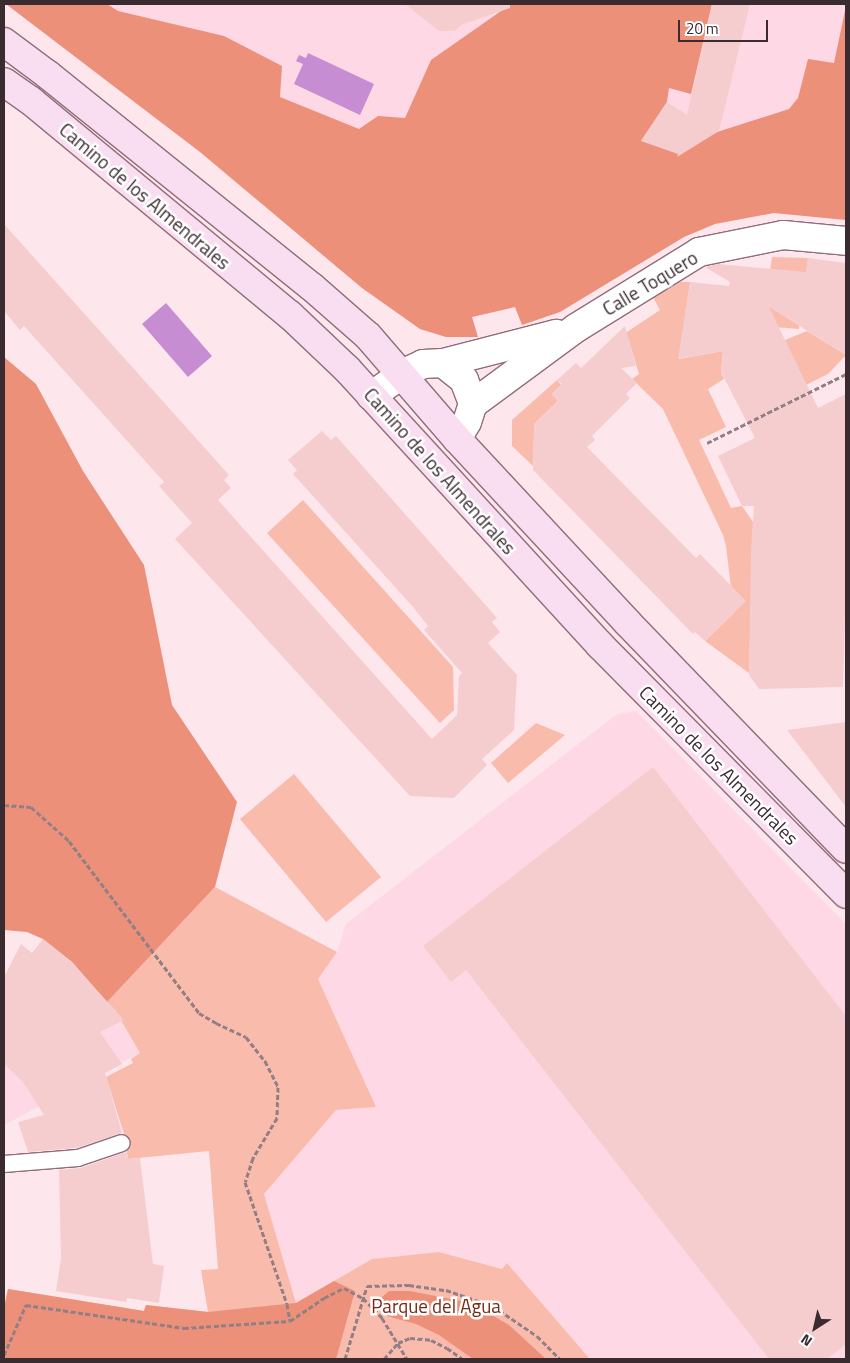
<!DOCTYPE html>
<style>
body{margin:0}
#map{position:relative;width:850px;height:1363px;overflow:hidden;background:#fee6ed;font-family:"Titillium Web",sans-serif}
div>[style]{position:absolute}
.built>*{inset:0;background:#fed8e4}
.green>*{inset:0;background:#f9bbab}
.forest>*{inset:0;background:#ec907a}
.water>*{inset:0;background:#c68dd3}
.building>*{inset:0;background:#f6cdce}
.path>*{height:3px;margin-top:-1.5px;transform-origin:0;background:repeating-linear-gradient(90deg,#927f85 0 5px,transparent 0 7.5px)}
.roads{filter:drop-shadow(1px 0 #906d78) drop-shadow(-1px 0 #906d78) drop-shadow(0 1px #906d78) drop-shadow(0 -1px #906d78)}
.lane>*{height:16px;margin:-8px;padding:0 8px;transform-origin:8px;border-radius:8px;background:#fff}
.street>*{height:28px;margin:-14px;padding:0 14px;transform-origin:14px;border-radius:14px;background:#fff}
.primary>*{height:28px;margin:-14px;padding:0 14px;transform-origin:14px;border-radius:14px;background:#f9ddf0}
span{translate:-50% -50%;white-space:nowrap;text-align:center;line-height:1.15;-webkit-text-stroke:5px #fff;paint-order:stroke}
.street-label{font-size:19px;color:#3a2b30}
.park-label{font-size:19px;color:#792814}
.frame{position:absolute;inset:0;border:5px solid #3a2b30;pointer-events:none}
.north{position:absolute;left:790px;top:1303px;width:50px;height:50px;-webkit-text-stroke:4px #fff;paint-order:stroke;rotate:215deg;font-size:14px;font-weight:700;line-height:20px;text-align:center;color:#3a2b30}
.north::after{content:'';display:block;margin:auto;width:18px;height:22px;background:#3a2b30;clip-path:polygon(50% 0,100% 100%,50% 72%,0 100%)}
.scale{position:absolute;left:678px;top:20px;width:90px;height:22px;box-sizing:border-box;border:2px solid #3a2b30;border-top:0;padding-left:6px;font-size:15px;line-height:18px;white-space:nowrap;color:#3a2b30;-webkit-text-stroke:4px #fff;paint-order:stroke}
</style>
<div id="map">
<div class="built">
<i style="clip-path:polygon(6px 4px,846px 4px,846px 220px,774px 213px,715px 224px,684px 237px,560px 312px,522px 325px,515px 307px,472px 317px,478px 337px,446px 337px,420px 329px,362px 288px,200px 152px)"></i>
<i style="clip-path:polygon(636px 711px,846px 924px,846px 1359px,590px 1359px,507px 1263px,503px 1269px,439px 1252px,372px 1259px,296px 1303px,264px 1194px,336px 1110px,376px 1107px,318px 979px,337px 952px,346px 924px,617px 714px)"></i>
<i style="clip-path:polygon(72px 962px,115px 1010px,140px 1053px,4px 1125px,4px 1049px)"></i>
</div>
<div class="green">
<i style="clip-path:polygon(772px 257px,808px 258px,799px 329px,762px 326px)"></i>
<i style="clip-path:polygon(680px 282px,690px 282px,679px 359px,723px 351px,721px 373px,724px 379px,708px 389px,726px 427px,699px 440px,731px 508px,742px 506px,753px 522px,749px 673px,705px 641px,734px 613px,726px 546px,723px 535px,663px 409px,632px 379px,639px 374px,628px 338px,624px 334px,660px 310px,653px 297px)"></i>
<i style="clip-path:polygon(807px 331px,846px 355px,828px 374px,806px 385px,785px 340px)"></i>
<i style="clip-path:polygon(557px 380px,561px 385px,552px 394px,558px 401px,534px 424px,539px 429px,534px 435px,533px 466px,512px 446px,512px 420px)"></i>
<i style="clip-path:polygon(303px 500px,453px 667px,454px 710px,440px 723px,267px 533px)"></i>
<i style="clip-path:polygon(536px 723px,565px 735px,508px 783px,491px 763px)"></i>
<i style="clip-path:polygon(294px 774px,381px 877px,326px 922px,240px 819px)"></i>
<i style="clip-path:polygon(215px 887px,337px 952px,318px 979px,376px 1107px,336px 1110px,264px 1194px,296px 1303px,372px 1259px,439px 1252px,502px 1269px,507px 1263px,590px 1359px,4px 1359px,4px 1308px,8px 1289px,144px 1311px,146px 1305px,208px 1312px,201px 1270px,218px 1269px,209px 1151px,128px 1159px,124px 1134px,106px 1077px,133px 1063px,131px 1059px,140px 1053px,115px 1010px,107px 1002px)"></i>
</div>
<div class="forest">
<i style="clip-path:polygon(6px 4px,107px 4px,118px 11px,224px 36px,282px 66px,280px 97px,359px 129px,378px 116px,405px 118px,431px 60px,511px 4px,712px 4px,691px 94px,669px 88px,667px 102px,641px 141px,714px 133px,789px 109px,798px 98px,808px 59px,834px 63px,846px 6px,846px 220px,774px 213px,715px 224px,684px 237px,560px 312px,522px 325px,515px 307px,472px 317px,478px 337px,446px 337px,420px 329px,362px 288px,200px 152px)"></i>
<i style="clip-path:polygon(4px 357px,36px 384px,83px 471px,144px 565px,172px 705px,237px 802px,215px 887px,107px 1002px,72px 962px,43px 939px,27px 932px,4px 930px)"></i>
<i style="clip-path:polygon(334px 1281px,355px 1291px,336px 1359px,4px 1359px,4px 1308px,8px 1289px,144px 1311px,146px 1305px,208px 1312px,296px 1303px)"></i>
<i style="clip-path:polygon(389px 1291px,410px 1291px,471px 1303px,509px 1325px,546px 1359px,473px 1359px,439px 1335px,416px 1324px,387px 1316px,382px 1311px,381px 1304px,382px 1297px)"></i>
</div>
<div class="water">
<i style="clip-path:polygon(308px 53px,374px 84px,360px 115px,294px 84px,303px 64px,296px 61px,299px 55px,306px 58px)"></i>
<i style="clip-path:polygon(166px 303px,212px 356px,188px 377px,142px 324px)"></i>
</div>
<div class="building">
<i style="clip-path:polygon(405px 4px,510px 4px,510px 8px,461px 25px,455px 31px,439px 31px)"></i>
<i style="clip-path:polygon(712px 4px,750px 4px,719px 131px,677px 157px,678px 154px,641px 141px,667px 102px,687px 115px)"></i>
<i style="clip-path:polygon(4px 224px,229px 475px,224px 480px,231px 488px,218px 500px,432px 739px,457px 715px,459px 676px,462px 673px,424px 630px,428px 626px,413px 607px,293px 474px,297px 470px,288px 460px,322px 431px,331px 440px,336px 436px,497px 618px,492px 622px,500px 632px,488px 643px,517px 675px,514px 730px,482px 759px,487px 765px,454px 798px,410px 796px,175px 539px,192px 523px,159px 486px,164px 482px,24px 326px,20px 330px,4px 311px)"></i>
<i style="clip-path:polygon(808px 258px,846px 263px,846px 355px,769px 307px,818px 408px,846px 394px,846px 583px,843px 687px,759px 689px,749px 675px,751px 551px,754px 506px,742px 506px,718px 456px,755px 438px,721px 372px,723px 351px,678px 359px,690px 282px,729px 286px,730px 282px,705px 267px,718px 264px,806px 272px)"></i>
<i style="clip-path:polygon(625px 326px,636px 366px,621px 368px,637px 383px,626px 394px,630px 398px,592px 436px,595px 440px,587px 447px,696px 558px,700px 554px,746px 601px,705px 641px,695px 632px,693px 634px,533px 470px,534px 424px,558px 401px,551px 394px,562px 384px,557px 380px,576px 363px,581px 368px)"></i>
<i style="clip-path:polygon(846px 722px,846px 807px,787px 730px)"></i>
<i style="clip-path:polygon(653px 767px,846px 1016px,846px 1344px,827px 1359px,769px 1359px,466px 970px,451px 982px,423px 946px)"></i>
<i style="clip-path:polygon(43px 939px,69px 960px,124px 1020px,100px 1032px,122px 1064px,105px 1073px,122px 1133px,76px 1148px,28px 1152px,18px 1122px,44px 1115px,23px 1082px,4px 1064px,4px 977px,21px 944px,32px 953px)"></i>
<i style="clip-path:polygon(126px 1152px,128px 1159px,140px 1158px,153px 1264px,164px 1266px,159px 1303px,127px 1298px,126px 1302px,56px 1291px,61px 1258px,59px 1170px,81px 1168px)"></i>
</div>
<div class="path">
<i style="left:707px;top:443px;width:155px;rotate:-26.4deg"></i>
<i style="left:4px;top:805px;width:27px;rotate:4deg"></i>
<i style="left:31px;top:807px;width:51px;rotate:41.8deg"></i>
<i style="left:69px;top:841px;width:216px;rotate:52.9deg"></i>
<i style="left:199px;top:1013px;width:20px;rotate:30deg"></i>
<i style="left:216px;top:1023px;width:33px;rotate:25deg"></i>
<i style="left:246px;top:1037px;width:31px;rotate:52deg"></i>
<i style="left:265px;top:1061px;width:29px;rotate:63deg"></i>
<i style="left:278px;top:1087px;width:31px;rotate:92deg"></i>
<i style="left:277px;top:1118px;width:47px;rotate:121deg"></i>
<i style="left:253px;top:1158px;width:25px;rotate:108deg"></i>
<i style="left:245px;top:1182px;width:129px;rotate:71deg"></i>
<i style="left:287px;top:1304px;width:17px;rotate:80deg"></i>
<i style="left:4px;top:1355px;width:55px;rotate:-66.3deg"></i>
<i style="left:26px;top:1305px;width:160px;rotate:8.3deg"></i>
<i style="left:184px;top:1328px;width:106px;rotate:-3.8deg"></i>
<i style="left:290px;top:1321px;width:41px;rotate:-34.1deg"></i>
<i style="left:324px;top:1298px;width:22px;rotate:-27deg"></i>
<i style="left:344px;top:1288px;width:21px;rotate:28deg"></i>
<i style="left:363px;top:1298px;width:28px;rotate:46deg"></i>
<i style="left:382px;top:1318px;width:48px;rotate:58.6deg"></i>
<i style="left:345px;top:1359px;width:76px;rotate:-73.2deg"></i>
<i style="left:367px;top:1286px;width:42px;rotate:-1.4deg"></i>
<i style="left:409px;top:1285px;width:37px;rotate:8deg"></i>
<i style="left:446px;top:1290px;width:50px;rotate:18.8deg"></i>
<i style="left:493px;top:1306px;width:53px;rotate:34.3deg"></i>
<i style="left:537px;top:1336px;width:33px;rotate:45deg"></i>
<i style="left:384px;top:1359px;width:21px;rotate:-49deg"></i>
<i style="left:398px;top:1343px;width:13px;rotate:-23deg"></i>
<i style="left:410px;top:1338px;width:21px;rotate:5deg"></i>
<i style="left:431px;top:1340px;width:18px;rotate:27deg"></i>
<i style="left:447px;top:1348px;width:19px;rotate:35deg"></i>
</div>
<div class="roads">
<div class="lane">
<i style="left:4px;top:1164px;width:74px;rotate:-4.6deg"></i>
<i style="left:78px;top:1158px;width:46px;rotate:-18.8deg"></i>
</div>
<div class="street">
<i style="left:443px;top:363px;width:27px;rotate:39deg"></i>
<i style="left:464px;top:380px;width:26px;rotate:69deg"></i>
<i style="left:371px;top:396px;width:38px;rotate:-35deg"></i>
<i style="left:402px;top:374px;width:23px;rotate:-25deg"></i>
<i style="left:423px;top:364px;width:20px;rotate:-3deg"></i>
<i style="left:443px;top:363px;width:117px;rotate:-14.4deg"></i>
<i style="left:457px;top:439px;width:20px;rotate:-60deg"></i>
<i style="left:467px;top:422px;width:19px;rotate:-72deg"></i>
<i style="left:473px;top:404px;width:128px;rotate:-36.4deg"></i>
<i style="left:576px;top:328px;width:145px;rotate:-31.7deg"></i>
<i style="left:699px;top:252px;width:86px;rotate:-11.4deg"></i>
<i style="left:783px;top:235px;width:63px;rotate:5.4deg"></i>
</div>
<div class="primary">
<i style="left:4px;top:42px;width:54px;rotate:36.7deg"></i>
<i style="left:47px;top:74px;width:340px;rotate:38.8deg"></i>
<i style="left:312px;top:287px;width:74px;rotate:41.2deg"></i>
<i style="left:368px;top:336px;width:136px;rotate:49.2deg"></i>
<i style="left:457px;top:439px;width:250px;rotate:47.1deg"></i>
<i style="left:627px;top:622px;width:315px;rotate:46deg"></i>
<i style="left:4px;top:82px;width:33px;rotate:35deg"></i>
<i style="left:31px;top:101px;width:336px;rotate:39.6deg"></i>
<i style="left:290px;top:315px;width:79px;rotate:43.5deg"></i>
<i style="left:347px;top:369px;width:374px;rotate:47.5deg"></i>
<i style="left:600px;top:645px;width:350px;rotate:45.3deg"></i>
</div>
</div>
<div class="street-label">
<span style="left:145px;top:196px;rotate:40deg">Camino de los Almendrales</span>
<span style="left:650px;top:283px;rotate:-31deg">Calle Toquero</span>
<span style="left:440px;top:471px;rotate:48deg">Camino de los Almendrales</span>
<span style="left:719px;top:765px;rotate:45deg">Camino de los Almendrales</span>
</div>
<div class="park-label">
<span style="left:436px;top:1306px">Parque del Agua</span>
</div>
<div class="frame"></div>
<div class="north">N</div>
<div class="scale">20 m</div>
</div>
